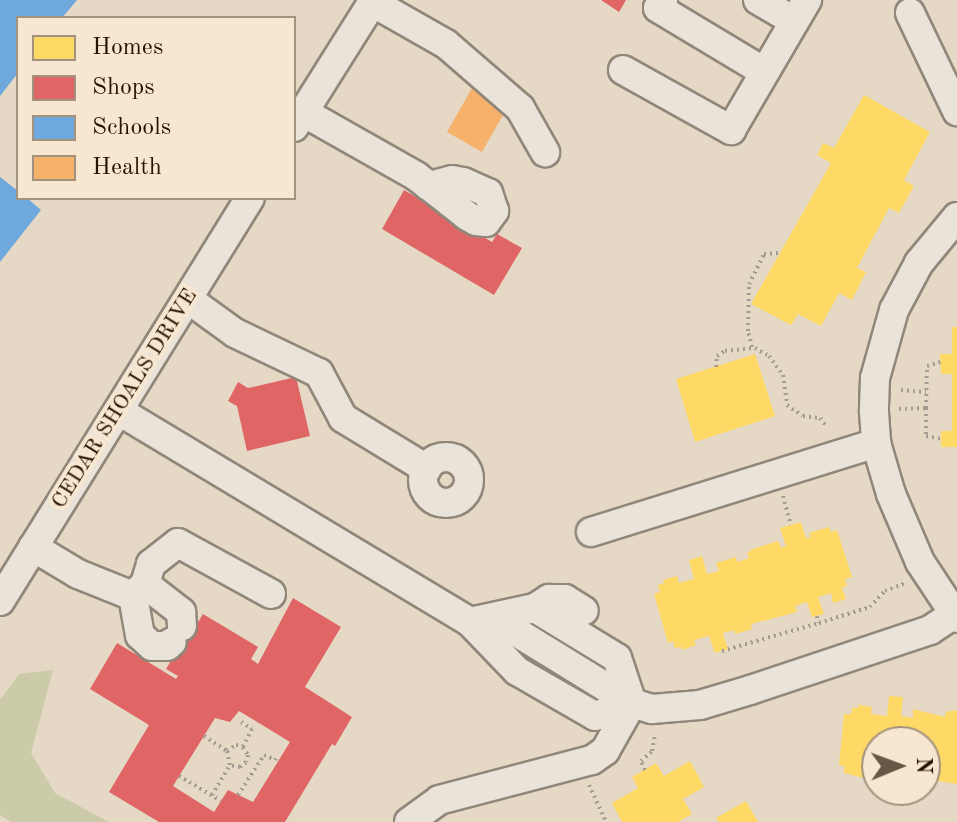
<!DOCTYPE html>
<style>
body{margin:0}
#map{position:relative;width:957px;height:822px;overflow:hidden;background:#e5d8c5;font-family:"Old Standard TT",serif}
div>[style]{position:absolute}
.green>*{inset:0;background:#cbcba9}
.homes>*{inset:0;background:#ffd966}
.shops>*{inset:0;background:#e06666}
.schools>*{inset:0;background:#6fa8dc}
.health>*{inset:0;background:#f6b26b}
.path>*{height:4px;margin-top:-2px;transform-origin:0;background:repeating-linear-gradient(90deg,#a39c92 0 2px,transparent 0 6px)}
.roads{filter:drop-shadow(2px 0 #90877a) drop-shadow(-2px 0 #90877a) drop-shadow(0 2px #90877a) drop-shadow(0 -2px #90877a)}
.minor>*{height:28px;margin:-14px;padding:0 14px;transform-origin:14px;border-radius:14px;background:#eae3d9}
.minor>.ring{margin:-14px;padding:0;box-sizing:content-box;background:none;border:28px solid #eae3d9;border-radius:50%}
span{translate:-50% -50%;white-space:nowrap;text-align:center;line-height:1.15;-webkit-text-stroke:8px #f7e7d1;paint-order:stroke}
.street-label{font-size:22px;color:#261200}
.legend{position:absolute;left:16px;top:16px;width:280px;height:184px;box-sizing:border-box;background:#f7e7d1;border:2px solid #a3927d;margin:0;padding:10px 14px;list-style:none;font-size:24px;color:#261200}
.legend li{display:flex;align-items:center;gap:16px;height:40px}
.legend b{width:40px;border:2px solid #a3927d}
.north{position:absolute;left:861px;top:726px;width:80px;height:80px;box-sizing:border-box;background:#f7e7d1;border:2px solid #a3927d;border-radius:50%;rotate:89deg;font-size:22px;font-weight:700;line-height:32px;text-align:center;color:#261200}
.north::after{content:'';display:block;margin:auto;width:28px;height:36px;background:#695745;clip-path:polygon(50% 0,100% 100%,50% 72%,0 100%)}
</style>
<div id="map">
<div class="green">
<i style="clip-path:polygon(53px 670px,31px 753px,55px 793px,109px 822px,11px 822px,0 815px,0 700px,19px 674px)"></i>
</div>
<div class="homes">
<i style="clip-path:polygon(864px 95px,930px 132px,904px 180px,914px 186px,899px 213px,889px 208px,857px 268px,866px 272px,852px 300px,839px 293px,821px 326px,798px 314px,791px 325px,751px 304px,831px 163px,817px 155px,823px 143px,834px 148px)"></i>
<i style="clip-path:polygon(952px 327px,957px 327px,957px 447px,941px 447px,941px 431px,952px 431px,952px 374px,941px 374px,940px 354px,952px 354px)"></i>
<i style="clip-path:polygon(755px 354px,775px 416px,695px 442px,676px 379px)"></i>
<i style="clip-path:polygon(801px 522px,806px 538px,811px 537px,809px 533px,829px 527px,831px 532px,837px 530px,852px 577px,845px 579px,847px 586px,842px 588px,846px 599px,833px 603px,831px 593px,818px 597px,824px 614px,812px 617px,807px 602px,795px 606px,797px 612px,751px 624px,752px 629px,735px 634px,734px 630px,723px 633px,728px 649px,715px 653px,709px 636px,694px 640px,696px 645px,682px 650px,681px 647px,675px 648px,673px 641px,668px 643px,654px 594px,660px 592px,658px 585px,664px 583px,663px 580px,677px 576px,679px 583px,694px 579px,689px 560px,702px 556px,707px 574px,719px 571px,716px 563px,736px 557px,737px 562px,749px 558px,747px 553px,753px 549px,778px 541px,781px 548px,786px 546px,780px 528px)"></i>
<i style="clip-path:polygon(889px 696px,903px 697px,901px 716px,913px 718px,913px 709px,945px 717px,946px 712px,957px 710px,957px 784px,925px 779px,925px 742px,877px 742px,877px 774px,864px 772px,864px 778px,844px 773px,844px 766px,839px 765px,844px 714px,851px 714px,852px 708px,858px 708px,858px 705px,872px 707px,871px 714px,887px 716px)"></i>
<i style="clip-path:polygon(690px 761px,704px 787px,683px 799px,692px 814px,678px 822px,622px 822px,612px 803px,638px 788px,632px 777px,656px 763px,664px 776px)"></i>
<i style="clip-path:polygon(746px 801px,758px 822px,719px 822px,716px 818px)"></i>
</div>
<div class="shops">
<i style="clip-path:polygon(601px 0,626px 0,619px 12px)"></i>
<i style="clip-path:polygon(404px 190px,492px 242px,497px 234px,522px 248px,494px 295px,382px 229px)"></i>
<i style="clip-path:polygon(296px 377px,310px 436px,247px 451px,237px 406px,228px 401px,238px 382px,248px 388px)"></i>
<i style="clip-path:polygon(evenodd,293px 598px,341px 627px,305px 687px,352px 717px,335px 746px,332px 744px,285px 822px,159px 822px,109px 792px,149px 725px,90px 689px,117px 643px,176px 679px,178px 676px,166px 669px,180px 646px,164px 637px,192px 632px,203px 614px,258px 647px,251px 659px,258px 664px,293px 598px,239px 711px,290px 742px,253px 802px,228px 790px,214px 812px,173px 786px,215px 718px,230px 722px,239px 711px)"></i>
</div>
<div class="schools">
<i style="clip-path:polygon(0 0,77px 0,62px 18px,18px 18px,18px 73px,0 96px)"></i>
<i style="clip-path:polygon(0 177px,18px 191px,18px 198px,27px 198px,41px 210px,0 262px)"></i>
</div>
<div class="health">
<i style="clip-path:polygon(472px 88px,507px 108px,482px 152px,447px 132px)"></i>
</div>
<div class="path">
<i style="left:752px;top:347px;width:16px;rotate:-104deg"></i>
<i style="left:748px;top:331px;width:47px;rotate:-88.8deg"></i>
<i style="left:749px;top:284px;width:34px;rotate:-63deg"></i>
<i style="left:764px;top:254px;width:14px;rotate:-4deg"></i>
<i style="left:716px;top:367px;width:11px;rotate:-85deg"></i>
<i style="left:717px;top:356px;width:9px;rotate:-32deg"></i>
<i style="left:725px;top:351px;width:30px;rotate:-6deg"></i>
<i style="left:755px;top:348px;width:16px;rotate:30deg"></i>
<i style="left:769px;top:356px;width:24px;rotate:54deg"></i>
<i style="left:783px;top:375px;width:30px;rotate:82deg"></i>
<i style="left:787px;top:405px;width:19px;rotate:35deg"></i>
<i style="left:803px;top:416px;width:17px;rotate:7deg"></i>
<i style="left:820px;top:418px;width:10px;rotate:53deg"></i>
<i style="left:901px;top:390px;width:25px;rotate:5deg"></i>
<i style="left:926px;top:408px;width:42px;rotate:-88.6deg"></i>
<i style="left:927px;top:366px;width:14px;rotate:-17deg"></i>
<i style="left:899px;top:409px;width:27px;rotate:-2deg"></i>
<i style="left:926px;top:408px;width:28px;rotate:90deg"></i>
<i style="left:926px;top:436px;width:15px;rotate:11deg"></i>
<i style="left:783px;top:496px;width:30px;rotate:75deg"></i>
<i style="left:817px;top:616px;width:7px;rotate:74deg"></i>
<i style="left:819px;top:623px;width:53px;rotate:-17.4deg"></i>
<i style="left:870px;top:607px;width:22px;rotate:-47deg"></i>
<i style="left:885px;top:591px;width:22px;rotate:-21deg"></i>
<i style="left:722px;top:651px;width:101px;rotate:-16.1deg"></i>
<i style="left:241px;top:722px;width:13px;rotate:32deg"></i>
<i style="left:252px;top:729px;width:20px;rotate:117deg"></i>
<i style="left:204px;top:736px;width:27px;rotate:33deg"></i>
<i style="left:645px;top:770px;width:10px;rotate:-114deg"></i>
<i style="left:641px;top:761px;width:15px;rotate:-42deg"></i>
<i style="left:652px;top:751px;width:16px;rotate:-79deg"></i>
<i style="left:179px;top:776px;width:49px;rotate:30.8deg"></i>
<i style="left:589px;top:785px;width:41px;rotate:65.3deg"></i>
<i style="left:212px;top:795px;width:35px;rotate:-59deg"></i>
<i style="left:230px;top:765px;width:14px;rotate:-102deg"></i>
<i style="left:227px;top:751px;width:11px;rotate:-34deg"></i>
<i style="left:236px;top:745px;width:7px;rotate:16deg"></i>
<i style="left:243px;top:747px;width:9px;rotate:58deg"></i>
<i style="left:248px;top:755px;width:7px;rotate:106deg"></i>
<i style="left:246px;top:762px;width:8px;rotate:140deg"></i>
<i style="left:240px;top:767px;width:10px;rotate:-169deg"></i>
<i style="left:238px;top:795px;width:48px;rotate:-57deg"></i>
<i style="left:264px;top:755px;width:12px;rotate:24deg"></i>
<i style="left:275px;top:760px;width:4px;rotate:-63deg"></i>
</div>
<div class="roads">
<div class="minor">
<i style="left:663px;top:0;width:9px;rotate:122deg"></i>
<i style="left:658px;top:8px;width:122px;rotate:31deg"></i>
<i style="left:758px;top:0;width:42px;rotate:30.3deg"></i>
<i style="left:372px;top:2px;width:85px;rotate:29.6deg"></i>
<i style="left:446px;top:44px;width:98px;rotate:40.9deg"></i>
<i style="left:520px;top:108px;width:51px;rotate:60.4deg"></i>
<i style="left:910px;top:13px;width:109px;rotate:64.4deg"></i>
<i style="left:623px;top:70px;width:124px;rotate:29.1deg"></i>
<i style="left:731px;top:130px;width:151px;rotate:-59.7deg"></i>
<i style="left:303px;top:112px;width:130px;rotate:29.5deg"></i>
<i style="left:416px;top:176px;width:16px;rotate:38deg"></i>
<i style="left:429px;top:186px;width:28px;rotate:38deg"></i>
<i style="left:451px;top:203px;width:21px;rotate:39deg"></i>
<i style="left:467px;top:216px;width:10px;rotate:29deg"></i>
<i style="left:476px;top:221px;width:10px;rotate:6deg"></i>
<i style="left:486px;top:222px;width:14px;rotate:-54deg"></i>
<i style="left:494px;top:211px;width:19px;rotate:-108deg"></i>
<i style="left:488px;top:193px;width:27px;rotate:-156deg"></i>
<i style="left:463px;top:182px;width:11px;rotate:-170deg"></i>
<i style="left:452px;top:180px;width:24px;rotate:165deg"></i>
<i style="left:294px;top:127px;width:150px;rotate:-57.8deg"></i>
<i style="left:957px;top:217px;width:60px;rotate:129.6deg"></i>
<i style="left:919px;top:263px;width:53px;rotate:118deg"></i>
<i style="left:894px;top:310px;width:71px;rotate:105.6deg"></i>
<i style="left:875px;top:378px;width:34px;rotate:92deg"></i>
<i style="left:874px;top:412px;width:31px;rotate:86deg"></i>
<i style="left:876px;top:443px;width:53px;rotate:73.6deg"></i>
<i style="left:891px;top:494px;width:74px;rotate:66.9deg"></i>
<i style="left:920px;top:562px;width:67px;rotate:56.5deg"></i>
<i style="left:188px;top:299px;width:58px;rotate:35.9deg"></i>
<i style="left:235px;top:333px;width:93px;rotate:25.5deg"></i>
<i style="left:319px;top:373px;width:51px;rotate:61.9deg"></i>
<i style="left:343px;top:418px;width:98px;rotate:31.3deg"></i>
<i style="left:119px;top:411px;width:410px;rotate:31deg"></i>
<i style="left:470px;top:622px;width:66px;rotate:-12.2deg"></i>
<i style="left:535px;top:608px;width:96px;rotate:31.4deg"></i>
<i style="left:617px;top:658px;width:47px;rotate:71.6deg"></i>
<i style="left:632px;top:703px;width:21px;rotate:17deg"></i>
<i style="left:652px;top:709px;width:48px;rotate:-4.8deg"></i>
<i style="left:700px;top:705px;width:52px;rotate:-16.7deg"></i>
<i style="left:750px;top:690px;width:190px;rotate:-18.4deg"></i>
<i style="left:930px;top:630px;width:27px;rotate:-33deg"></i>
<i class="ring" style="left:423px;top:457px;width:18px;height:18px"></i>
<i style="left:591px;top:532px;width:299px;rotate:-17.3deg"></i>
<i style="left:33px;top:547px;width:52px;rotate:31deg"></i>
<i style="left:78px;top:574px;width:59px;rotate:21.8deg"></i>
<i style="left:133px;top:596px;width:17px;rotate:-45deg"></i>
<i style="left:145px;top:584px;width:21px;rotate:-73deg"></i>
<i style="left:151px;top:564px;width:34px;rotate:-38deg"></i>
<i style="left:178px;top:543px;width:106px;rotate:28.7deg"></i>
<i style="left:145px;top:584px;width:46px;rotate:37.9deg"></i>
<i style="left:181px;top:612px;width:14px;rotate:86deg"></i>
<i style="left:133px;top:596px;width:40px;rotate:80deg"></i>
<i style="left:140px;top:635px;width:16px;rotate:43deg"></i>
<i style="left:152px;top:646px;width:15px"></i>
<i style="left:167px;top:646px;width:6px;rotate:-39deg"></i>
<i style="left:0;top:601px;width:474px;rotate:-58.2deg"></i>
<i style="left:535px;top:608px;width:17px;rotate:-33deg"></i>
<i style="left:549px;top:599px;width:16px"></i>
<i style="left:565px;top:599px;width:22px;rotate:32deg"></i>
<i style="left:470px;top:622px;width:68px;rotate:46.2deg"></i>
<i style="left:517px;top:671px;width:90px;rotate:30deg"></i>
<i style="left:595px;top:716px;width:39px;rotate:-19deg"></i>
<i style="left:481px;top:625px;width:38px;rotate:12deg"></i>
<i style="left:518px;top:633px;width:134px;rotate:31.6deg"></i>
<i style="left:409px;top:822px;width:37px;rotate:-36deg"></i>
<i style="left:439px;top:800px;width:158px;rotate:-14.7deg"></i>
<i style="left:592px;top:760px;width:16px;rotate:-35deg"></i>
<i style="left:605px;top:751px;width:55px;rotate:-60.6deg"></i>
</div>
</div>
<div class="street-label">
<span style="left:125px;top:399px;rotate:-58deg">CEDAR SHOALS DRIVE</span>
</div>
<ul class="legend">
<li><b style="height:22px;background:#ffd966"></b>Homes</li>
<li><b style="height:22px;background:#e06666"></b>Shops</li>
<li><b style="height:22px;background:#6fa8dc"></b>Schools</li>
<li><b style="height:22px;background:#f6b26b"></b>Health</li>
</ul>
<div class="north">N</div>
</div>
